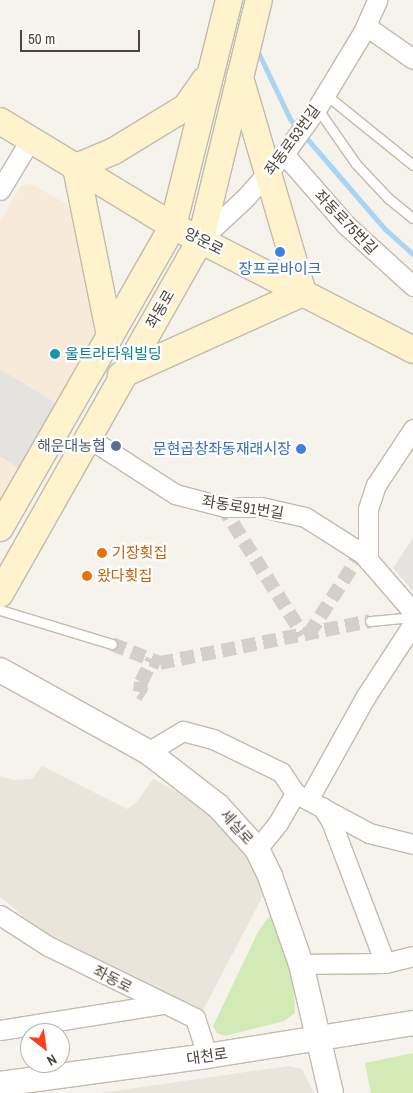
<!DOCTYPE html>
<meta charset="utf-8">
<style>
body{margin:0}
#map{position:relative;width:413px;height:1093px;overflow:hidden;background:#f6f3ec;font-family:"Archivo Narrow","Noto Sans KR",sans-serif}
div>[style]{position:absolute}
.residential>*{inset:0;background:#eae5da}
.commercial>*{inset:0;background:#f7ead8}
.green>*{inset:0;background:#d2eab5}
.parking>*{inset:0;background:#e5e3e0}
.stream>*{height:5px;margin:-2.5px;padding:0 2.5px;transform-origin:2.5px;border-radius:2.5px;background:#a9d4f2}
.pedestrian-tunnel>*{height:14px;margin-top:-7px;transform-origin:0;background:repeating-linear-gradient(90deg,#d4d0c8 0 14px,transparent 0 21px)}
.roads{filter:drop-shadow(1px 0 #c2bbae) drop-shadow(-1px 0 #c2bbae) drop-shadow(0 1px #c2bbae) drop-shadow(0 -1px #c2bbae)}
.service>*{height:9px;margin:-4.5px;padding:0 4.5px;transform-origin:4.5px;border-radius:4.5px;background:#fff}
.minor>*{height:19px;margin:-9.5px;padding:0 9.5px;transform-origin:9.5px;border-radius:9.5px;background:#fff}
.tertiary>*{height:24px;margin:-12px;padding:0 12px;transform-origin:12px;border-radius:12px;background:#fff}
.secondary>*{height:26px;margin:-13px;padding:0 13px;transform-origin:13px;border-radius:13px;background:#fff3cd}
.dots>*{width:14px;height:14px;translate:-50% -50%;box-sizing:border-box;border:2px solid #fff;border-radius:50%}
span{translate:-50% -50%;white-space:nowrap;text-align:center;line-height:1.15;-webkit-text-stroke:4.5px #fff;paint-order:stroke}
.street-label{font-size:15px;color:#4b4439}
.shop-label{font-size:15px;color:#366cbe}
.right{translate:-100% -50%;text-align:right}
.culture-label{font-size:15px;color:#0d838f}
.left{translate:0 -50%;text-align:left}
.service-label{font-size:15px;color:#4e5e75}
.food-label{font-size:15px;color:#c56008}
.north{position:absolute;left:20px;top:1023px;width:50px;height:50px;box-sizing:border-box;background:#fff;border:1px solid #b7b4b0;border-radius:50%;rotate:150deg;font-size:14px;font-weight:700;line-height:20px;text-align:center;color:#4b4439}
.north::after{content:'';display:block;margin:auto;width:18px;height:22px;background:#fc3f1d;clip-path:polygon(50% 0,100% 100%,50% 72%,0 100%)}
.scale{position:absolute;left:20px;top:30px;width:120px;height:22px;box-sizing:border-box;border:2px solid #4b4439;border-top:0;padding-left:6px;font-size:15px;line-height:18px;white-space:nowrap;color:#4b4439;-webkit-text-stroke:4px #fff;paint-order:stroke}
</style>
<div id="map">
<div class="residential">
<i style="clip-path:polygon(42px 766px,127px 809px,136px 803px,153px 779px,210px 809px,258px 859px,268px 886px,201px 1014px,39px 929px,0 897px,0 776px,14px 780px,32px 779px)"></i>
<i style="clip-path:polygon(288px 1066px,302px 1069px,314px 1093px,101px 1093px)"></i>
</div>
<div class="commercial">
<i style="clip-path:polygon(31px 184px,74px 208px,104px 337px,0 511px,0 221px,21px 186px)"></i>
</div>
<div class="green">
<i style="clip-path:polygon(269px 916px,277px 925px,294px 988px,295px 1013px,284px 1021px,225px 1036px,217px 1033px,213px 1026px,258px 932px)"></i>
<i style="clip-path:polygon(413px 1053px,413px 1093px,371px 1093px,365px 1063px)"></i>
</div>
<div class="parking">
<i style="clip-path:polygon(0 369px,59px 405px,20px 469px,0 456px)"></i>
<i style="clip-path:polygon(413px 538px,413px 591px,393px 568px)"></i>
</div>
<div class="stream">
<i style="left:257px;top:50px;width:76px;rotate:64.4deg"></i>
<i style="left:290px;top:119px;width:145px;rotate:49.2deg"></i>
<i style="left:385px;top:229px;width:38px;rotate:42deg"></i>
</div>
<div class="pedestrian-tunnel">
<i style="left:222px;top:506px;width:152px;rotate:57.9deg"></i>
<i style="left:309px;top:634px;width:96px;rotate:-57.3deg"></i>
<i style="left:112px;top:644px;width:52px;rotate:21.6deg"></i>
<i style="left:160px;top:663px;width:214px;rotate:-11.3deg"></i>
<i style="left:145px;top:695px;width:6px;rotate:-149deg"></i>
<i style="left:140px;top:692px;width:10px;rotate:-84deg"></i>
<i style="left:141px;top:682px;width:25px;rotate:-63deg"></i>
</div>
<div class="roads">
<div class="service">
<i style="left:325px;top:94px;width:113px;rotate:38.9deg"></i>
<i style="left:317px;top:108px;width:68px;rotate:55.1deg"></i>
<i style="left:356px;top:164px;width:47px;rotate:46.7deg"></i>
<i style="left:388px;top:198px;width:32px;rotate:39deg"></i>
<i style="left:0;top:610px;width:117px;rotate:16.9deg"></i>
<i style="left:370px;top:621px;width:43px;rotate:-5.3deg"></i>
</div>
<div class="minor">
<i style="left:366px;top:26px;width:57px;rotate:35.1deg"></i>
<i style="left:284px;top:154px;width:94px;rotate:48.9deg"></i>
<i style="left:346px;top:225px;width:91px;rotate:42.3deg"></i>
<i style="left:0;top:190px;width:58px;rotate:-59deg"></i>
<i style="left:201px;top:239px;width:62px;rotate:-43deg"></i>
<i style="left:246px;top:197px;width:57px;rotate:-48.5deg"></i>
<i style="left:284px;top:154px;width:57px;rotate:-54.3deg"></i>
<i style="left:317px;top:108px;width:89px;rotate:-58.8deg"></i>
<i style="left:363px;top:32px;width:35px;rotate:-66deg"></i>
<i style="left:87px;top:437px;width:105px;rotate:32.9deg"></i>
<i style="left:175px;top:494px;width:52px;rotate:14.6deg"></i>
<i style="left:225px;top:507px;width:36px"></i>
<i style="left:261px;top:507px;width:45px;rotate:12.8deg"></i>
<i style="left:305px;top:517px;width:69px;rotate:32.5deg"></i>
<i style="left:363px;top:554px;width:77px;rotate:49.2deg"></i>
<i style="left:368px;top:560px;width:51px;rotate:-90deg"></i>
<i style="left:368px;top:509px;width:25px;rotate:-72deg"></i>
<i style="left:376px;top:485px;width:67px;rotate:-56.5deg"></i>
<i style="left:148px;top:752px;width:41px;rotate:-31deg"></i>
<i style="left:183px;top:731px;width:31px;rotate:15deg"></i>
<i style="left:213px;top:739px;width:76px;rotate:25.9deg"></i>
<i style="left:281px;top:772px;width:25px;rotate:56deg"></i>
<i style="left:308px;top:800px;width:119px;rotate:-60.9deg"></i>
<i style="left:366px;top:696px;width:86px;rotate:-56.9deg"></i>
<i style="left:322px;top:807px;width:17px;rotate:57deg"></i>
<i style="left:331px;top:821px;width:152px;rotate:69.2deg"></i>
<i style="left:257px;top:849px;width:33px;rotate:-51deg"></i>
<i style="left:278px;top:823px;width:34px;rotate:-60deg"></i>
<i style="left:295px;top:793px;width:84px;rotate:28.4deg"></i>
<i style="left:369px;top:833px;width:45px;rotate:14deg"></i>
<i style="left:0;top:915px;width:57px;rotate:32.9deg"></i>
<i style="left:48px;top:946px;width:164px;rotate:26.1deg"></i>
<i style="left:195px;top:1018px;width:40px;rotate:72deg"></i>
<i style="left:301px;top:964px;width:84px;rotate:-0.7deg"></i>
<i style="left:385px;top:963px;width:29px;rotate:-14deg"></i>
<i style="left:0;top:1030px;width:164px;rotate:-9.1deg"></i>
</div>
<div class="tertiary">
<i style="left:0;top:670px;width:169px;rotate:29deg"></i>
<i style="left:148px;top:752px;width:88px;rotate:37.6deg"></i>
<i style="left:218px;top:806px;width:58px;rotate:47.8deg"></i>
<i style="left:257px;top:849px;width:30px;rotate:64deg"></i>
<i style="left:270px;top:876px;width:93px;rotate:70.6deg"></i>
<i style="left:301px;top:964px;width:132px;rotate:76.9deg"></i>
<i style="left:0;top:1084px;width:209px;rotate:-7.7deg"></i>
<i style="left:207px;top:1056px;width:209px;rotate:-9.1deg"></i>
</div>
<div class="secondary">
<i style="left:0;top:121px;width:202px;rotate:31.3deg"></i>
<i style="left:173px;top:226px;width:270px;rotate:27.3deg"></i>
<i style="left:110px;top:336px;width:172px;rotate:-101.4deg"></i>
<i style="left:76px;top:167px;width:41px;rotate:-22.8deg"></i>
<i style="left:114px;top:151px;width:84px;rotate:-31.4deg"></i>
<i style="left:186px;top:107px;width:33px;rotate:-55deg"></i>
<i style="left:121px;top:375px;width:200px;rotate:-24.3deg"></i>
<i style="left:303px;top:293px;width:225px;rotate:-106.3deg"></i>
<i style="left:0;top:528px;width:348px;rotate:-60.2deg"></i>
<i style="left:173px;top:226px;width:233px;rotate:-76.1deg"></i>
<i style="left:0;top:594px;width:408px;rotate:-60.5deg"></i>
<i style="left:201px;top:239px;width:246px;rotate:-76.4deg"></i>
</div>
</div>
<div class="dots">
<i style="left:280px;top:252px;background:#3f7fe0"></i>
<i style="left:55px;top:354px;background:#0f9aa8"></i>
<i style="left:116px;top:446px;background:#5c6f8a"></i>
<i style="left:301px;top:449px;background:#3f7fe0"></i>
<i style="left:102px;top:553px;background:#e8710a"></i>
<i style="left:87px;top:576px;background:#e8710a"></i>
</div>
<div class="street-label">
<span style="left:292px;top:140px;rotate:-54deg">좌동로53번길</span>
<span style="left:346px;top:222px;rotate:46deg">좌동로75번길</span>
<span style="left:204px;top:241px;rotate:27deg">양운로</span>
<span style="left:160px;top:309px;rotate:-60deg">좌동로</span>
<span style="left:243px;top:507px;rotate:9deg">좌동로91번길</span>
<span style="left:237px;top:827px;rotate:48deg">세실로</span>
<span style="left:113px;top:979px;rotate:27deg">좌동로</span>
<span style="left:207px;top:1056px;rotate:-8deg">대천로</span>
</div>
<div class="shop-label">
<span style="left:280px;top:269px">장프로바이크</span>
<span class="right" style="left:291px;top:449px">문현곱창좌동재래시장</span>
</div>
<div class="culture-label">
<span class="left" style="left:65px;top:354px">울트라타워빌딩</span>
</div>
<div class="service-label">
<span class="right" style="left:106px;top:446px">해운대농협</span>
</div>
<div class="food-label">
<span class="left" style="left:112px;top:553px">기장횟집</span>
<span class="left" style="left:97px;top:576px">왔다횟집</span>
</div>
<div class="north">N</div>
<div class="scale">50 m</div>
</div>
